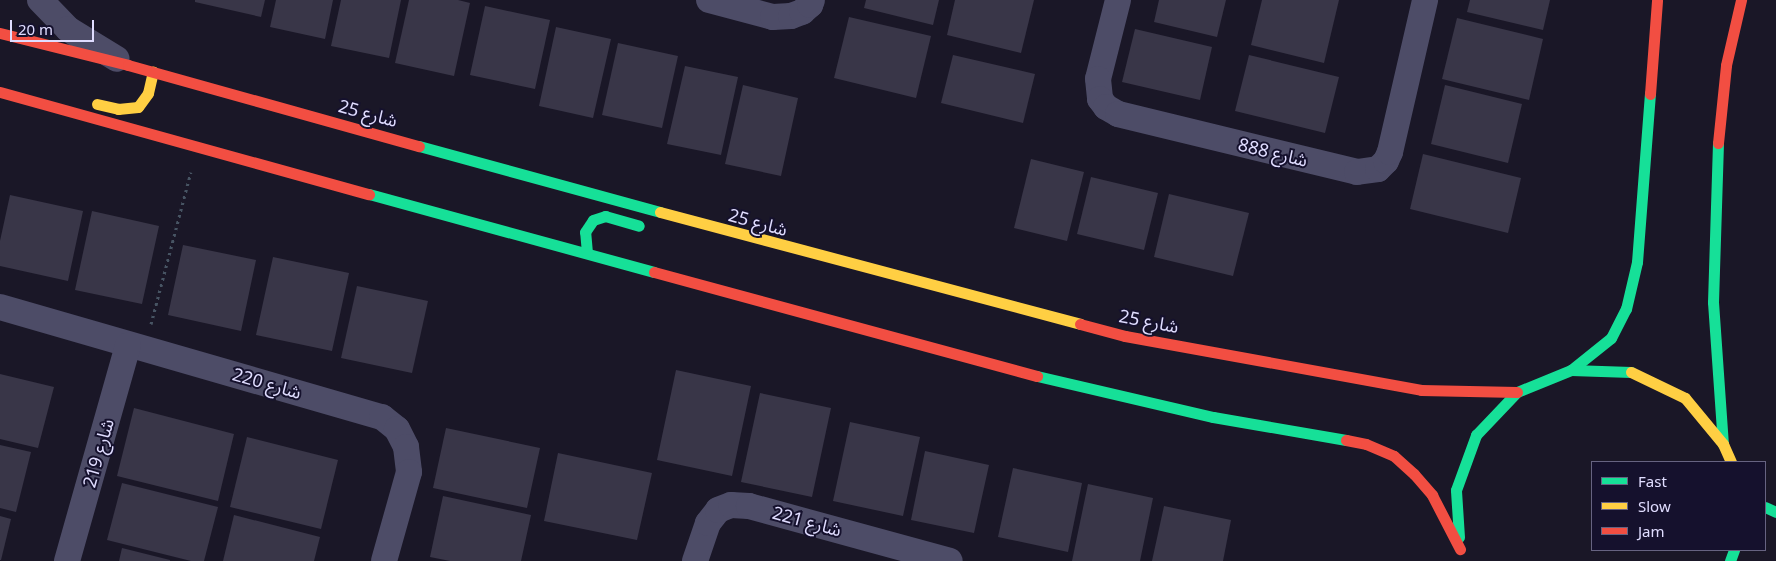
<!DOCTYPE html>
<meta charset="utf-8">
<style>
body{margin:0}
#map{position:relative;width:1776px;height:561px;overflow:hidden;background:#1a1727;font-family:"Noto Sans","Noto Sans Arabic",sans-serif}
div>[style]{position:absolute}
.building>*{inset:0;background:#393648}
.path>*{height:3px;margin-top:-1.5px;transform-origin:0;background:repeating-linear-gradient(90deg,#475463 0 2.5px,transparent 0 6.5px)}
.street>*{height:26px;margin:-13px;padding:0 13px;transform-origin:13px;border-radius:13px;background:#4d4c67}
.fast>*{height:11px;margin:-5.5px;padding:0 5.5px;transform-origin:5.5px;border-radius:5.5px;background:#16e098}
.slow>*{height:11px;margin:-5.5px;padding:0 5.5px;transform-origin:5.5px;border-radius:5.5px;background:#ffcf43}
.jam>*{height:11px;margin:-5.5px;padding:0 5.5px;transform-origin:5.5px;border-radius:5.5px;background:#f24e42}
span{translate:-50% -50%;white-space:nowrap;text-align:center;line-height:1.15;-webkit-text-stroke:4px #15112d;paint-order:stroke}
.street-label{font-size:18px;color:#e0ddff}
.legend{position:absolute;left:1591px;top:461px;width:175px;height:90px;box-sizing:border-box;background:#15112d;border:1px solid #666381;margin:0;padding:6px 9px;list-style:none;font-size:15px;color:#e0ddff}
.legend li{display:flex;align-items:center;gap:10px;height:25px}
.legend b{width:25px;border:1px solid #666381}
.scale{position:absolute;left:10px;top:20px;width:84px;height:22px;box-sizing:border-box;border:2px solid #e0ddff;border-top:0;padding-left:6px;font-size:15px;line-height:18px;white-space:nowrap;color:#e0ddff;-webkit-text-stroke:4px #15112d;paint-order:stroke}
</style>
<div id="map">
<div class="building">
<i style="clip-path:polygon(195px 0,265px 0,261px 17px,195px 2px)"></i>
<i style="clip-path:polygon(276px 0,333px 0,325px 39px,270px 27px)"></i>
<i style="clip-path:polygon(341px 0,401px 0,389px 58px,331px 46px)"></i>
<i style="clip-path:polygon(409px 0,458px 0,470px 3px,454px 76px,395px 63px)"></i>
<i style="clip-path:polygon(866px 0,939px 0,933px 25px,864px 8px)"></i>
<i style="clip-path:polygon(955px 0,1034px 0,1021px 53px,947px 35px)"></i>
<i style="clip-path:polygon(1159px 0,1226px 0,1217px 37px,1154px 22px)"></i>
<i style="clip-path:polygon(1262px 0,1339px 0,1324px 63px,1251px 45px)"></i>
<i style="clip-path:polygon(1470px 0,1550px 0,1543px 30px,1467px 12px)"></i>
<i style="clip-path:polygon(485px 6px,550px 20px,535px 89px,470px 75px)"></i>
<i style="clip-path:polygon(849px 17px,931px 36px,916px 98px,834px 78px)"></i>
<i style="clip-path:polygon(1457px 18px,1543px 39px,1529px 100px,1442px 79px)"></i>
<i style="clip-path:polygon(556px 27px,611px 39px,593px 118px,539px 106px)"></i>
<i style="clip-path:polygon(1135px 29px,1212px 47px,1200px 100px,1122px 82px)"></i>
<i style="clip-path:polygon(618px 43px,678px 56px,662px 128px,602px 115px)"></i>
<i style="clip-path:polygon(953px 55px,1035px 74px,1023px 123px,941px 103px)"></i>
<i style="clip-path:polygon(1249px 55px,1339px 77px,1325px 133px,1235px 111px)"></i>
<i style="clip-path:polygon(685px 66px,738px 77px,721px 155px,667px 144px)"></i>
<i style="clip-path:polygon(743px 85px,798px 98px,781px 176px,725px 164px)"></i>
<i style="clip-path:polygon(1445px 85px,1522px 104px,1508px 163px,1431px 144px)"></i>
<i style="clip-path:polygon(1423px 154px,1521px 178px,1508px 233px,1410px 209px)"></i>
<i style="clip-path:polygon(1031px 159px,1084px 172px,1067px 241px,1014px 228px)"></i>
<i style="clip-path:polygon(1091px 177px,1158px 193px,1144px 250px,1077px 234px)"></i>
<i style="clip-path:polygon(1169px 194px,1249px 213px,1233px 276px,1154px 257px)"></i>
<i style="clip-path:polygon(10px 195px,83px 211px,68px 281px,0 266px,0 241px)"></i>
<i style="clip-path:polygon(92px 211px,159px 226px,142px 304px,75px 290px)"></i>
<i style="clip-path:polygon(183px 245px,256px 260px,241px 331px,168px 315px)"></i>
<i style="clip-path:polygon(273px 257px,349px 273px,332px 351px,256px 335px)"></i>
<i style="clip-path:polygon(357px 286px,428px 301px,412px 373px,341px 358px)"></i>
<i style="clip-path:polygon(676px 370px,751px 386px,732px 476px,657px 460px)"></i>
<i style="clip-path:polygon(0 374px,54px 387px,38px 448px,0 439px)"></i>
<i style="clip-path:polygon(760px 393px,831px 408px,812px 497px,741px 482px)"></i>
<i style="clip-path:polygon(134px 408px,234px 434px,218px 501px,117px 476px)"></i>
<i style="clip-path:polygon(850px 422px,920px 437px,903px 516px,833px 501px)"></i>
<i style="clip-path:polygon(446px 428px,540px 448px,527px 508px,433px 488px)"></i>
<i style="clip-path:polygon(247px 437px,338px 460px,321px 529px,230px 507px)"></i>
<i style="clip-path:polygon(0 445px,31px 452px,16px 512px,0 508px)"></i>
<i style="clip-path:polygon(925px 451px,989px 465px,974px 533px,911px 520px)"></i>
<i style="clip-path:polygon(558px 453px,652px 473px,637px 540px,544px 521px)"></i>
<i style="clip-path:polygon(1013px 468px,1082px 483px,1068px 552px,998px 537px)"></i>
<i style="clip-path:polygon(122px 483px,218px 507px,204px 561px,191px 561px,107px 540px)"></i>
<i style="clip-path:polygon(1088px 484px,1153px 498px,1140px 561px,1072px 561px)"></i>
<i style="clip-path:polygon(443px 496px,531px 515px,521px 561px,450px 561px,430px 557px)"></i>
<i style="clip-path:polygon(1164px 506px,1231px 520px,1223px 561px,1152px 561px)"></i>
<i style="clip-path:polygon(234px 515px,320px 537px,314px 561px,223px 561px)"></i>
<i style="clip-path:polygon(0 516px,11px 519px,1px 560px,0 560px)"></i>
<i style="clip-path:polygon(122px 548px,170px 560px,170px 561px,119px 561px)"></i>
</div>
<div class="path">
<i style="left:151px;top:324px;width:157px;rotate:-75.3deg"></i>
</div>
<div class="street">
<i style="left:40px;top:0;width:40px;rotate:46deg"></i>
<i style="left:68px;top:29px;width:57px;rotate:31.5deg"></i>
<i style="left:709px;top:0;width:66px;rotate:14.9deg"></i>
<i style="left:773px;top:17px;width:18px;rotate:-3deg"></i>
<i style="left:791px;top:16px;width:12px;rotate:-20deg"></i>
<i style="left:802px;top:12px;width:11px;rotate:-41deg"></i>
<i style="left:810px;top:5px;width:5px;rotate:-68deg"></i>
<i style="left:1118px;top:0;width:81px;rotate:104.2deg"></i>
<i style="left:1098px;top:79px;width:20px;rotate:84deg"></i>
<i style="left:1100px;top:99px;width:10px;rotate:53deg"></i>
<i style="left:1106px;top:107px;width:14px;rotate:30deg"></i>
<i style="left:1118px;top:114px;width:246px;rotate:13.6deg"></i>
<i style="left:1357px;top:172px;width:21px;rotate:-8deg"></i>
<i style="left:1378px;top:169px;width:11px;rotate:-45deg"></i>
<i style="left:1386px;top:161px;width:10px;rotate:-66deg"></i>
<i style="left:1390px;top:152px;width:156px;rotate:-77deg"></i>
<i style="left:0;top:307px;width:398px;rotate:16.1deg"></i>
<i style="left:382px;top:417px;width:19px;rotate:39deg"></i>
<i style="left:397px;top:429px;width:20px;rotate:63deg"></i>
<i style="left:406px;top:447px;width:25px;rotate:83deg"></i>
<i style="left:409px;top:472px;width:92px;rotate:105.7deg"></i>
<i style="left:67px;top:561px;width:224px;rotate:-74.2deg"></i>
<i style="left:695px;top:561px;width:40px;rotate:-71.1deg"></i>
<i style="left:708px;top:523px;width:16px;rotate:-52deg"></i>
<i style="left:718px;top:510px;width:14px;rotate:-21deg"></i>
<i style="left:731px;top:505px;width:18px;rotate:3deg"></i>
<i style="left:749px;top:506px;width:208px;rotate:15.3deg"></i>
</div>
<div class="fast">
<i style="left:1718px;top:143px;width:159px;rotate:91.8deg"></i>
<i style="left:1713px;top:302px;width:142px;rotate:86deg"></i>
<i style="left:419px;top:146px;width:250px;rotate:15.3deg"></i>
<i style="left:369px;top:194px;width:295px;rotate:15.3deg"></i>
<i style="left:587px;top:253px;width:21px;rotate:-95deg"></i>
<i style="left:585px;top:232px;width:14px;rotate:-56deg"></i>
<i style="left:593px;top:220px;width:13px;rotate:-18deg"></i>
<i style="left:605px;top:216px;width:35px;rotate:16deg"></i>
<i style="left:1571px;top:370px;width:51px;rotate:-38.7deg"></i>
<i style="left:1611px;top:338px;width:33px;rotate:-63deg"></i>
<i style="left:1626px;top:309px;width:48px;rotate:-76.8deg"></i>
<i style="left:1637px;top:262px;width:169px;rotate:-85.6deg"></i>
<i style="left:1037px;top:376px;width:181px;rotate:13.1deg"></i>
<i style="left:1213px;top:417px;width:135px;rotate:9.8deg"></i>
<i style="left:1765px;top:507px;width:12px;rotate:24deg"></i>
<i style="left:1459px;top:537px;width:47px;rotate:-93.7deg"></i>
<i style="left:1456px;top:490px;width:59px;rotate:-70deg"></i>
<i style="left:1476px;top:435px;width:59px;rotate:-46.4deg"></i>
<i style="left:1517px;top:392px;width:58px;rotate:-22.2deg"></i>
<i style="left:1571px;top:370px;width:60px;rotate:1.9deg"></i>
<i style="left:1730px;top:561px;width:12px;rotate:-70deg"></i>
</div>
<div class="slow">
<i style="left:97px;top:104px;width:22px;rotate:13deg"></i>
<i style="left:118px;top:109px;width:20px;rotate:-6deg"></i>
<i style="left:138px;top:107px;width:17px;rotate:-54deg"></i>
<i style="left:148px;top:93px;width:22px;rotate:-77deg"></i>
<i style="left:660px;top:212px;width:435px;rotate:14.9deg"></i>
<i style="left:1631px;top:372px;width:60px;rotate:25.7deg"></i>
<i style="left:1685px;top:398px;width:60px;rotate:50.4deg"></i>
<i style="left:1723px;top:444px;width:20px;rotate:66deg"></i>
</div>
<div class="jam">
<i style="left:0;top:33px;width:132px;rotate:14deg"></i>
<i style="left:128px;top:65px;width:302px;rotate:15.6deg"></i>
<i style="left:0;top:92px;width:383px;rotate:15.5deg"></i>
<i style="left:1650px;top:94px;width:94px;rotate:-85.7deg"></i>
<i style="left:1718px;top:143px;width:78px;rotate:-84.1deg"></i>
<i style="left:1726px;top:65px;width:67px;rotate:-77deg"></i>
<i style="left:654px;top:272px;width:397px;rotate:15.2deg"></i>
<i style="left:1080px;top:324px;width:47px;rotate:14.9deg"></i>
<i style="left:1125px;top:336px;width:301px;rotate:10.3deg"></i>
<i style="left:1421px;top:390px;width:96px;rotate:1.2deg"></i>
<i style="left:1346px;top:440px;width:20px;rotate:11deg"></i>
<i style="left:1366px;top:444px;width:30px;rotate:23deg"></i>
<i style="left:1394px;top:456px;width:27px;rotate:42deg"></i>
<i style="left:1414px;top:474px;width:28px;rotate:49deg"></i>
<i style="left:1432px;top:495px;width:61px;rotate:62.6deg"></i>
</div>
<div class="street-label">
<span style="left:368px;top:113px;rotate:15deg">شارع 25</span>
<span style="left:1273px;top:152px;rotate:14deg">شارع 888</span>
<span style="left:758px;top:222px;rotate:15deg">شارع 25</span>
<span style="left:1149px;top:321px;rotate:11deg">شارع 25</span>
<span style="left:267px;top:383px;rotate:16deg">شارع 220</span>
<span style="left:98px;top:453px;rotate:-74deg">شارع 219</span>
<span style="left:807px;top:521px;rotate:15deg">شارع 221</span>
</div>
<ul class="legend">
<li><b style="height:6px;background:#16e098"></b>Fast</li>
<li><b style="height:6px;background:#ffcf43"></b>Slow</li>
<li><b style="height:6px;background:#f24e42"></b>Jam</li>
</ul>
<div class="scale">20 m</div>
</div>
